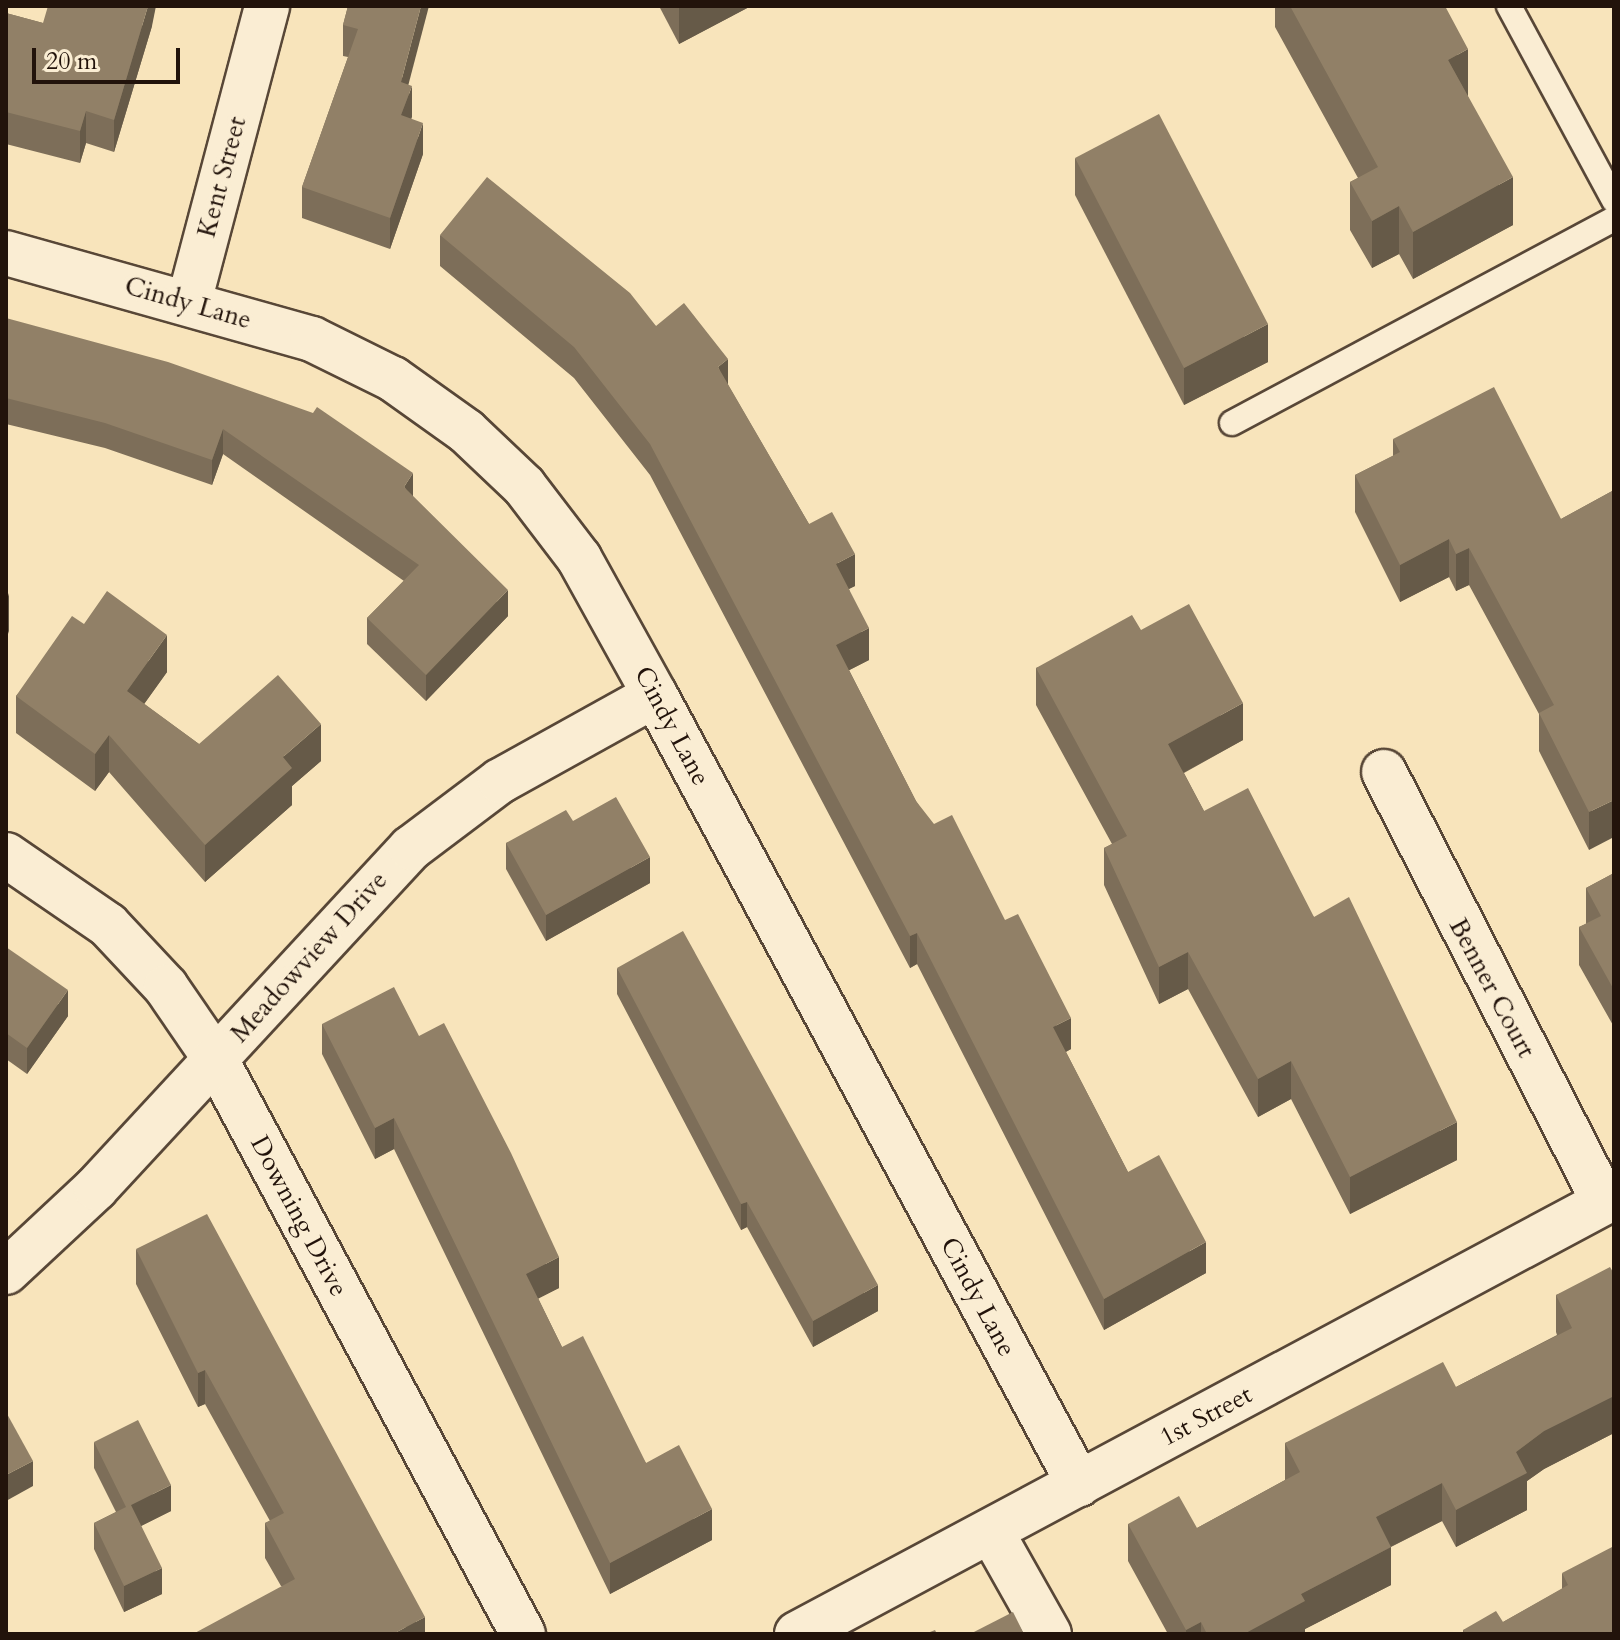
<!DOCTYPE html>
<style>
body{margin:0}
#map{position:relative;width:1620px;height:1640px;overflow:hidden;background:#f8e4bb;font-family:Cardo,serif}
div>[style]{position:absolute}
.roads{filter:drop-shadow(2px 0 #584737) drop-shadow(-2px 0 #584737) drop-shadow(0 2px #584737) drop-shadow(0 -2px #584737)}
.lane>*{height:24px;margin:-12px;padding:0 12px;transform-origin:12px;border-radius:12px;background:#faedd3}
.street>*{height:44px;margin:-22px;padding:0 22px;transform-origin:22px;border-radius:22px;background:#faedd3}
.secondary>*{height:44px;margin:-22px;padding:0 22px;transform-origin:22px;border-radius:22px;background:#faedd3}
.wall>*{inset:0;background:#7d6e59}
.shaded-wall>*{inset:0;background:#665a48}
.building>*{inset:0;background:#918067}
span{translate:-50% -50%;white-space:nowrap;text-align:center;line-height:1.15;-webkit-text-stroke:8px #faedd3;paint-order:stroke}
.street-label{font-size:26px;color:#22130b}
.frame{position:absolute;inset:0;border:8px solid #22130b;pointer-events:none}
.scale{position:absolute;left:32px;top:48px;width:148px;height:36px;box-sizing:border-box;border:4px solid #22130b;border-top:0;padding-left:10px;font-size:24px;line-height:28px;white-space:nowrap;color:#22130b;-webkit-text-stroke:6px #faedd3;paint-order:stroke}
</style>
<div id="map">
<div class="roads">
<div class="lane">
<i style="left:1509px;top:6px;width:221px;rotate:61.6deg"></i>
<i style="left:1232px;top:423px;width:433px;rotate:-28.1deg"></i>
</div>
<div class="street">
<i style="left:6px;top:253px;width:318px;rotate:15.7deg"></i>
<i style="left:312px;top:339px;width:90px;rotate:26.3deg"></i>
<i style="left:393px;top:379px;width:90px;rotate:35.5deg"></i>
<i style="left:466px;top:431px;width:80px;rotate:43.5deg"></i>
<i style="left:524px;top:486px;width:91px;rotate:52.6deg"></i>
<i style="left:579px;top:558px;width:157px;rotate:61deg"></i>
<i style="left:655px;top:695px;width:896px;rotate:61.75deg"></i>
<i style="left:189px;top:302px;width:306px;rotate:-75.2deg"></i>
<i style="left:1384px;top:772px;width:483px;rotate:62.9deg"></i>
<i style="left:6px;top:855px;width:124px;rotate:34.5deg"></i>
<i style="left:108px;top:925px;width:85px;rotate:46.9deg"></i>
<i style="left:166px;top:987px;width:88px;rotate:55.6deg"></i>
<i style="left:216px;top:1060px;width:651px;rotate:61.86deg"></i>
<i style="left:6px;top:1272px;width:123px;rotate:-43deg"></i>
<i style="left:96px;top:1188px;width:463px;rotate:-47.2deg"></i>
<i style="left:411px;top:848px;width:111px;rotate:-37deg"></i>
<i style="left:500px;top:781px;width:177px;rotate:-29deg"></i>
<i style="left:991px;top:1531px;width:118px;rotate:60.6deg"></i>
</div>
<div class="secondary">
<i style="left:797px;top:1634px;width:927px;rotate:-28.14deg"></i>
</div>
</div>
<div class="wall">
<i style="clip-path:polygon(348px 6px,408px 85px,411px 119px,423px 154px,390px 249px,302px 218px,302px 187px,348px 57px,343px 56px,343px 25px)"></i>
<i style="clip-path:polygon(659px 6px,751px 6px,679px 44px)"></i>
<i style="clip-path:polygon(1275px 6px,1445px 6px,1468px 97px,1513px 225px,1413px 279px,1399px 254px,1372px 268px,1350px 230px,1350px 182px,1358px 178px,1275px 27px)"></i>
<i style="clip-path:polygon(6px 13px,43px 23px,152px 26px,114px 152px,86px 143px,80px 163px,6px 144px)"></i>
<i style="clip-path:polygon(1075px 158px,1268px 362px,1184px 405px,1075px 195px)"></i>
<i style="clip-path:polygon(440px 235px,656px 326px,728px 385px,809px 524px,855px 586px,849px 589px,869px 660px,849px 670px,916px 801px,1071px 1049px,1066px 1052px,1128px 1172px,1206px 1273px,1104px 1330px,917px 964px,910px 968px,650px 475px,574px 378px,440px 266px)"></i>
<i style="clip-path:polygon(6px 318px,413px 497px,508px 616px,426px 701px,367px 644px,367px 618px,404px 581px,223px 454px,212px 485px,105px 448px,6px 424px)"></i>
<i style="clip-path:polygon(1393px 439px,1561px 519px,1614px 490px,1589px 850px,1539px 751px,1539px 714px,1469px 585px,1456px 591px,1449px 577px,1400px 602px,1355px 512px,1355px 475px,1393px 456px)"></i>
<i style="clip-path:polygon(84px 624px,167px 672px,144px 704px,199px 744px,321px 761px,292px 786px,292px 805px,205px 882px,109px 772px,95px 791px,16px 733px,16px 696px)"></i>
<i style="clip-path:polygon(1141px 630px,1243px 740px,1184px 773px,1204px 811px,1314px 917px,1457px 1160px,1350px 1214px,1291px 1099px,1258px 1117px,1188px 989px,1159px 1004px,1104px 885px,1104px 848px,1112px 844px,1036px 705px,1036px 668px)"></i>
<i style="clip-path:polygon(573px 821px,650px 883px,546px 941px,506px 869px,506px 843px)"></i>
<i style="clip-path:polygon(1614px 873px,1614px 1027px,1579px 965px,1579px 927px,1586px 924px,1586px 888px)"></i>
<i style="clip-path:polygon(6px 947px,68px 1016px,27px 1074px,6px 1059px)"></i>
<i style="clip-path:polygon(617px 968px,878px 1311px,813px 1347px,747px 1227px,741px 1230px,617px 994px)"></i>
<i style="clip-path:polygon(322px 1024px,419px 1036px,559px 1288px,538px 1298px,562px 1347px,646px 1463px,712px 1540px,610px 1594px,394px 1149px,375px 1159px,322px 1054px)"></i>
<i style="clip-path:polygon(136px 1249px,425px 1634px,281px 1586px,265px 1558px,265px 1523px,270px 1521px,205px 1404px,198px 1407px,136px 1284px)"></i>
<i style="clip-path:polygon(1614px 1274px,1614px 1433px,1544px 1469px,1527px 1481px,1527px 1510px,1456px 1547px,1442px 1521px,1391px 1547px,1391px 1585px,1305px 1629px,1305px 1634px,1168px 1634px,1128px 1561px,1128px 1524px,1197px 1528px,1285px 1480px,1285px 1443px,1456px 1387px,1557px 1335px,1556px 1332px,1556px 1295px)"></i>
<i style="clip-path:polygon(94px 1442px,171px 1511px,141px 1526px,162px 1594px,124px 1612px,94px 1549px,94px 1523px,116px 1512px,94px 1468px)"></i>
<i style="clip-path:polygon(1562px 1573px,1614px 1634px,1463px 1634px,1463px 1630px,1503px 1622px,1562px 1589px)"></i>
</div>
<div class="shaded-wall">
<i style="clip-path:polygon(148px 6px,156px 6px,152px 26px,114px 152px,114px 120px)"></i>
<i style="clip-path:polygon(421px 6px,429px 6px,401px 113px,401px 82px)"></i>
<i style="clip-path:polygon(680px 6px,751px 6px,679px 44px,679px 7px)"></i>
<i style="clip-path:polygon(1468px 49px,1468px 97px,1448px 60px)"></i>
<i style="clip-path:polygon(412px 86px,412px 117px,401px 146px,401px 115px)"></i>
<i style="clip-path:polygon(86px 111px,86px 143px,80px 163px,80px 131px)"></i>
<i style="clip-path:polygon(423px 123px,423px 154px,390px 249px,390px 218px)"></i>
<i style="clip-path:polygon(1513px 177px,1513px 225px,1413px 279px,1413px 232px)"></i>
<i style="clip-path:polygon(1399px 206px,1399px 254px,1372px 268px,1372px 221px)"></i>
<i style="clip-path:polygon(1268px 324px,1268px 362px,1184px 405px,1184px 368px)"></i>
<i style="clip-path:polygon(728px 359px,728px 391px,718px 367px)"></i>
<i style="clip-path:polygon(223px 429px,223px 454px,212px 485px,212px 460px)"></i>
<i style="clip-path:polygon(413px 473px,413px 499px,404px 487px)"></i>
<i style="clip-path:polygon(1449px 539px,1449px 577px,1400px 602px,1400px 565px)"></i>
<i style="clip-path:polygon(1469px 548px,1469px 585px,1456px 591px,1456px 554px)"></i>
<i style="clip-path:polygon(855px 554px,855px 586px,836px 595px,836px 564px)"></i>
<i style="clip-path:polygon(508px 590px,508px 616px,426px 701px,426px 675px)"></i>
<i style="clip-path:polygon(9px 593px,9px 631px,6px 640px,6px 603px)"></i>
<i style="clip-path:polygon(869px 628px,869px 660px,836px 677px,836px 645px)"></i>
<i style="clip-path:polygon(167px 635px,167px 672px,127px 728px,127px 691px)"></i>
<i style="clip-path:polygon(1243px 703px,1243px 740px,1168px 781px,1168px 744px)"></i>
<i style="clip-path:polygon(321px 724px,321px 761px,292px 786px,292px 805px,205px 882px,205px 845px,283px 757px)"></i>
<i style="clip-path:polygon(109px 735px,109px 772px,95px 791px,95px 754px)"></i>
<i style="clip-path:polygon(1614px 800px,1614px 837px,1589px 850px,1589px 812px)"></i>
<i style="clip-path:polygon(650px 857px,650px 883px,546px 941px,546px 915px)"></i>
<i style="clip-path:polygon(917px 933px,917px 964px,910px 968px,910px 936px)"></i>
<i style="clip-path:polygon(1188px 952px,1188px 989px,1159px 1004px,1159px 967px)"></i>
<i style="clip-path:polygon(68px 990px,68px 1016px,27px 1074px,27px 1048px)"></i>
<i style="clip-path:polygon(1071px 1018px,1071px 1049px,1053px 1058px,1053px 1027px)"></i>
<i style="clip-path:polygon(1291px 1061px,1291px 1099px,1258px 1117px,1258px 1079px)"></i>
<i style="clip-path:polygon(394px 1118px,394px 1149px,375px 1159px,375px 1128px)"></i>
<i style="clip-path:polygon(1457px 1122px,1457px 1160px,1350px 1214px,1350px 1177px)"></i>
<i style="clip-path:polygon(747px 1202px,747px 1227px,741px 1230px,741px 1204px)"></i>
<i style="clip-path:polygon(1206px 1242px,1206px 1273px,1104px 1330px,1104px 1299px)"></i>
<i style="clip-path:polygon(559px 1257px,559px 1288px,526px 1305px,526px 1274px)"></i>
<i style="clip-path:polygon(878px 1285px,878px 1311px,813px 1347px,813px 1321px)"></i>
<i style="clip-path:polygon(205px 1370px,205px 1404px,198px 1407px,198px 1373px)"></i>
<i style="clip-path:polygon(1614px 1396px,1614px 1433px,1544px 1469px,1527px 1481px,1527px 1510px,1456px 1547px,1456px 1510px,1516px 1452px,1544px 1431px)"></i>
<i style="clip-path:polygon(33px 1461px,33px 1486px,6px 1501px,6px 1475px)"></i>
<i style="clip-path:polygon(1442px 1483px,1442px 1521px,1376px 1554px,1376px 1517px)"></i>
<i style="clip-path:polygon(171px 1485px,171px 1511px,131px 1531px,131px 1505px)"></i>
<i style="clip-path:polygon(712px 1509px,712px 1540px,610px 1594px,610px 1563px)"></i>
<i style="clip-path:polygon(1391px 1547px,1391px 1585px,1305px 1629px,1305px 1634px,1244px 1634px,1301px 1594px)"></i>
<i style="clip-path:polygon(162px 1568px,162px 1594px,124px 1612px,124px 1586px)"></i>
<i style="clip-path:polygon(425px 1617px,425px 1634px,393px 1634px)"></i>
<i style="clip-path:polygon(1201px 1622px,1201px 1634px,1186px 1634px,1186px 1630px)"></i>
</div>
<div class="building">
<i style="clip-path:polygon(48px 6px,148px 6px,114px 120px,86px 111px,80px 131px,6px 112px,6px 13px,43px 23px)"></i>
<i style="clip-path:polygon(348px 6px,421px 6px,401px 82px,412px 86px,401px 115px,423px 123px,390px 218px,302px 187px,358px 29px,343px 25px)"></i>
<i style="clip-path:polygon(1290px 6px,1445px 6px,1468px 49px,1448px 60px,1513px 177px,1413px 232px,1399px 206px,1372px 221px,1350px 182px,1378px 167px)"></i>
<i style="clip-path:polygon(1159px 114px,1268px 324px,1184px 368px,1075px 158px)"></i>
<i style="clip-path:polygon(487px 177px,630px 293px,656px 326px,684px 303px,728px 359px,718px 367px,809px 524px,832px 512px,855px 554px,836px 564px,869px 628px,836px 645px,916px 801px,934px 824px,952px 815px,1005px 920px,1018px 914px,1071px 1018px,1053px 1027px,1128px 1172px,1159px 1155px,1206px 1242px,1104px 1299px,917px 933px,910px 936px,650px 444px,574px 347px,440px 235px)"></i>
<i style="clip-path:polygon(6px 318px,168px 362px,313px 413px,317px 407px,413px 473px,404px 487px,508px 590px,426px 675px,367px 618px,419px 565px,223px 429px,212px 460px,105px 423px,6px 398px)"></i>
<i style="clip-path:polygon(1494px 387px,1561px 519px,1614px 490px,1614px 800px,1589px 812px,1539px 713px,1554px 705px,1469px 548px,1456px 554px,1449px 539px,1400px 565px,1355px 475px,1400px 452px,1393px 439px)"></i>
<i style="clip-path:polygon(107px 591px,167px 635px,127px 691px,199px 744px,278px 675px,321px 724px,283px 757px,292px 768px,205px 845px,109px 735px,95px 754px,16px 696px,72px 616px,84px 624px)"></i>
<i style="clip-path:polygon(1189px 604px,1243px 703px,1168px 744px,1204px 811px,1248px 788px,1314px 917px,1349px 897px,1457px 1122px,1350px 1177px,1291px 1061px,1258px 1079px,1188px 952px,1159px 967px,1104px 848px,1127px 836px,1036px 668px,1132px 615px,1141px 630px)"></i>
<i style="clip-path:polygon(616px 797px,650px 857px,546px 915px,506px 843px,566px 810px,573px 821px)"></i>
<i style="clip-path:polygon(1614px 873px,1614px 990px,1579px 927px,1601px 916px,1586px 888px)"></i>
<i style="clip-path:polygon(683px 931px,878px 1285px,813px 1321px,747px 1202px,741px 1204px,617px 968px)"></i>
<i style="clip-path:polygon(6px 947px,68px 990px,27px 1048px,6px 1033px)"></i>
<i style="clip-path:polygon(394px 987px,419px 1036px,444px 1023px,511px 1153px,559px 1257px,526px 1274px,562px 1347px,583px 1336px,646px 1463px,679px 1445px,712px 1509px,610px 1563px,394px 1118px,375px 1128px,322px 1024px)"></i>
<i style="clip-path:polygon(207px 1214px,425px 1617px,393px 1634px,193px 1634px,295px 1579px,265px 1523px,284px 1513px,205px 1370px,198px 1373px,136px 1249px)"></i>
<i style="clip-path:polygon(1610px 1267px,1614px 1274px,1614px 1396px,1544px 1431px,1516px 1452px,1527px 1473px,1456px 1510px,1442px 1483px,1376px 1517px,1391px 1547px,1301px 1594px,1305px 1601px,1244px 1634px,1207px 1634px,1201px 1622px,1186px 1630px,1128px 1524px,1179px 1496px,1197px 1528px,1300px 1472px,1285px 1443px,1443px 1362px,1456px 1387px,1572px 1328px,1556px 1295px)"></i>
<i style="clip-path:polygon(6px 1412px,33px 1461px,6px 1475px)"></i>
<i style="clip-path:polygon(138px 1420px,171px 1485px,131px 1505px,162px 1568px,124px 1586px,94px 1523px,126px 1507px,94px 1442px)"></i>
<i style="clip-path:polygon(1614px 1546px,1614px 1634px,1465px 1634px,1463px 1630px,1496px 1611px,1503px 1622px,1568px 1585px,1562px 1573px)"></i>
<i style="clip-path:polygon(1013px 1612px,1024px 1634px,970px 1634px)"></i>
<i style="clip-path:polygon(935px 1630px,937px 1634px,925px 1634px)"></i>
</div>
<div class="street-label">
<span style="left:222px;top:177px;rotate:-75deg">Kent Street</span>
<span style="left:188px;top:303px;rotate:16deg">Cindy Lane</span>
<span style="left:672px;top:726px;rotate:62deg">Cindy Lane</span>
<span style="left:309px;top:957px;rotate:-48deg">Meadowview Drive</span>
<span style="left:1492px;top:988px;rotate:62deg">Benner Court</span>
<span style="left:299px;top:1216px;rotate:62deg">Downing Drive</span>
<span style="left:978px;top:1297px;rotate:62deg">Cindy Lane</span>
<span style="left:1206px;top:1416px;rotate:-28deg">1st Street</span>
</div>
<div class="frame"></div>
<div class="scale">20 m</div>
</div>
